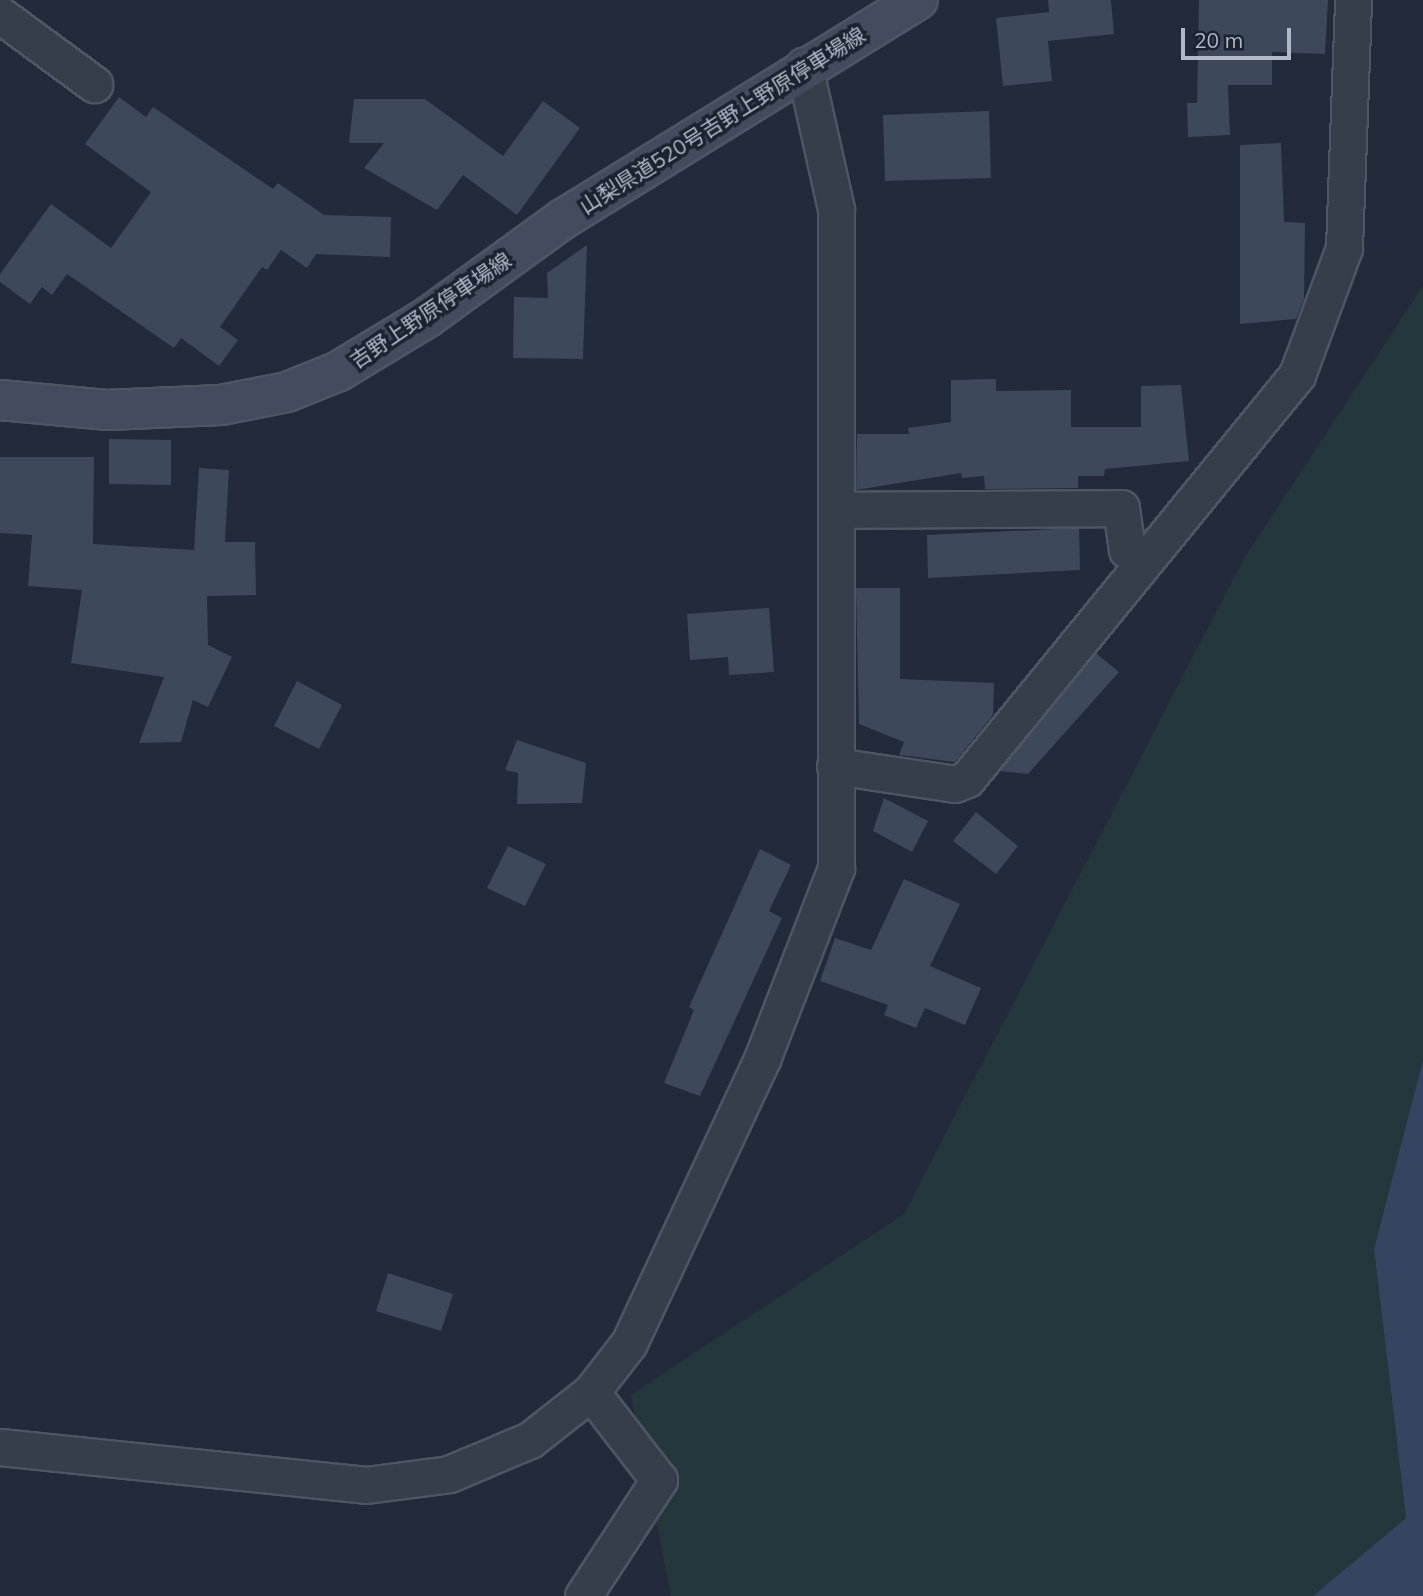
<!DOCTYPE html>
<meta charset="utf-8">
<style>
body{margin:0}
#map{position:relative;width:1423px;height:1596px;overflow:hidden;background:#222a3b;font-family:Mulish,"Noto Sans JP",sans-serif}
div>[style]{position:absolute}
.green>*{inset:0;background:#24373c}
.water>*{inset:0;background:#364462}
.building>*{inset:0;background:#3e485b}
.roads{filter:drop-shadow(2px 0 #4e5563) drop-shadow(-2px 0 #4e5563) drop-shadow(0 2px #4e5563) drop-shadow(0 -2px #4e5563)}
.minor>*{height:35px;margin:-17.5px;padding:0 17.5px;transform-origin:17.5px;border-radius:17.5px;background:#363d4b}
.secondary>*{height:38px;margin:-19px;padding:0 19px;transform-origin:19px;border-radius:19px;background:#444b5e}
span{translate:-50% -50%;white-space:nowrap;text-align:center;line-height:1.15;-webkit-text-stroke:7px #1b2230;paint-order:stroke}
.street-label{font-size:21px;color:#b1b8c7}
.scale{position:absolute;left:1181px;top:28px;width:110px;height:32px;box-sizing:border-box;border:4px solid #b1b8c7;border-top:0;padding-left:9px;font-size:21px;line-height:24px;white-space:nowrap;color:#b1b8c7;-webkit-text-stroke:5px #1b2230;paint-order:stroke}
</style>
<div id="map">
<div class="green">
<i style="clip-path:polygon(1423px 286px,1423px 1060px,1374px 1249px,1406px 1518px,1313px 1596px,671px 1596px,631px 1395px,904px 1214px,1243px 560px)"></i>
</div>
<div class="water">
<i style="clip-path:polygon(1423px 1060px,1423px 1596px,1313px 1596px,1406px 1518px,1374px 1249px)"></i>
</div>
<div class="building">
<i style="clip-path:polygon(1048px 0,1111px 0,1114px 34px,1048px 41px,1052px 81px,1003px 86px,996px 18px,1049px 12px)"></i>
<i style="clip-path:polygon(1199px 0,1328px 0,1325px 54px,1272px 52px,1272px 85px,1228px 85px,1230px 135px,1188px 137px,1187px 103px,1197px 103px)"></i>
<i style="clip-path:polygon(119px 97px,146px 117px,153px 107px,273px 189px,278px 183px,324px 215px,391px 217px,390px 257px,316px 254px,307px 268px,281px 250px,267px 270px,262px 267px,220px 327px,238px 340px,219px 366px,181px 338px,174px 348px,67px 274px,52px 295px,42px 287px,30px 304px,0 282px,0 274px,51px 204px,111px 248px,151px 192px,85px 144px)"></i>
<i style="clip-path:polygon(354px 99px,425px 99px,503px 156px,543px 101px,580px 128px,517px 215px,463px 175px,437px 210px,364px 168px,384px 143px,349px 143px)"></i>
<i style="clip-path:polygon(989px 111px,991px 178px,885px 181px,883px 115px)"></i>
<i style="clip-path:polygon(1281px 143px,1284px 222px,1305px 223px,1304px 299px,1296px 319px,1240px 324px,1240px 145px)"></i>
<i style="clip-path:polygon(587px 245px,583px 359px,513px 358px,514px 297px,548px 298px,547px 273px)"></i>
<i style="clip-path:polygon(996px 379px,996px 391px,1071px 390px,1071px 427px,1141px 427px,1141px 386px,1181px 385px,1189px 461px,1105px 469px,1104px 476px,1078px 476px,1078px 488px,985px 489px,984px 476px,962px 478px,961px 473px,856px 490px,857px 434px,909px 434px,908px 428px,951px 422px,951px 380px)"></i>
<i style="clip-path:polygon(109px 439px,171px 440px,171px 485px,109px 484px)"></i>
<i style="clip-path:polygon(0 457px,94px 457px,93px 544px,194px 550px,199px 468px,229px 470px,225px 542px,255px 542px,256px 595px,207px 596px,208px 645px,232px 657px,208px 707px,193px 700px,181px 742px,139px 743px,164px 677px,71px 663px,82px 590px,28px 586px,32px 535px,0 533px)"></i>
<i style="clip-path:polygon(1079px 528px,1080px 570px,928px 578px,927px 535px)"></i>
<i style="clip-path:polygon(856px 588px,900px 588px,900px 679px,994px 683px,993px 715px,955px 762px,899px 755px,904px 742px,859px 724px)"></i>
<i style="clip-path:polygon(769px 608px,774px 672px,729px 675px,728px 657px,690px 660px,687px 614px)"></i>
<i style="clip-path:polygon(1096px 653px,1119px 672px,1028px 774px,1000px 771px)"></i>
<i style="clip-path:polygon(297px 681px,342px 705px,319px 749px,274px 726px)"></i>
<i style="clip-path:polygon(517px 740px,586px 763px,582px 803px,517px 804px,518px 773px,505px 770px)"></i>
<i style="clip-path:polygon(884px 798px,928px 821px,912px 852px,873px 831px)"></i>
<i style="clip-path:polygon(976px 812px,1018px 846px,996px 874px,953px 841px)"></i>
<i style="clip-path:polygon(508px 846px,546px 864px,525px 906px,487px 888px)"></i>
<i style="clip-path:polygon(760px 849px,791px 865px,769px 911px,782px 918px,700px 1096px,664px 1083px,694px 1010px,689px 1007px)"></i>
<i style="clip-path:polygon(904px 879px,960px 904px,930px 966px,981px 988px,965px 1025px,925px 1008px,916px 1028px,884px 1015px,888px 1005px,820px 981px,835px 938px,871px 950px)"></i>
<i style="clip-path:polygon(388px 1273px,453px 1294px,441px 1331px,376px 1311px)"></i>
</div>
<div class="roads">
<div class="minor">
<i style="left:0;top:15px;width:117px;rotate:36.3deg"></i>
<i style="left:837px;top:510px;width:284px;rotate:-0.4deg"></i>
<i style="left:1121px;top:508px;width:42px;rotate:81.9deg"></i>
<i style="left:1127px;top:550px;width:22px;rotate:18deg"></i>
<i style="left:835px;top:766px;width:121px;rotate:8.5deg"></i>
<i style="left:955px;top:784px;width:13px;rotate:-23deg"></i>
<i style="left:967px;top:779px;width:522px;rotate:-50.76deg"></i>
<i style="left:1297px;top:375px;width:135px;rotate:-69.7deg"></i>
<i style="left:1344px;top:248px;width:248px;rotate:-87.9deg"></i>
<i style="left:0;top:1447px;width:368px;rotate:5.9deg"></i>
<i style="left:366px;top:1485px;width:84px;rotate:-7.5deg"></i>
<i style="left:449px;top:1474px;width:88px;rotate:-22.8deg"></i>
<i style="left:530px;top:1440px;width:78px;rotate:-38.2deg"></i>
<i style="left:591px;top:1392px;width:62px;rotate:-52.2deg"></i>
<i style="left:629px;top:1343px;width:314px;rotate:-64.9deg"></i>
<i style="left:762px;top:1059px;width:205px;rotate:-68.8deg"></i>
<i style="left:836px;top:868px;width:659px;rotate:-90deg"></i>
<i style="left:836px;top:209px;width:147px;rotate:-102.6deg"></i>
<i style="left:583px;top:1596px;width:139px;rotate:-56.8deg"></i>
<i style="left:659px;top:1480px;width:111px;rotate:-127.7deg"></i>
</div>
<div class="secondary">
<i style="left:0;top:400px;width:107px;rotate:5.3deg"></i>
<i style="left:107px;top:410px;width:114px;rotate:-2.5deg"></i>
<i style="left:221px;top:405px;width:67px;rotate:-11.1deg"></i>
<i style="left:287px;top:392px;width:56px;rotate:-22deg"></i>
<i style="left:339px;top:371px;width:104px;rotate:-31.2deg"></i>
<i style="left:428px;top:317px;width:167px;rotate:-36deg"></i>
<i style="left:563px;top:219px;width:417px;rotate:-31.7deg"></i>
</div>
</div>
<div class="street-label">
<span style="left:722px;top:120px;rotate:-32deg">山梨県道520号吉野上野原停車場線</span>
<span style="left:430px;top:310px;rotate:-34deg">吉野上野原停車場線</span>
</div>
<div class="scale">20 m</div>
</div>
